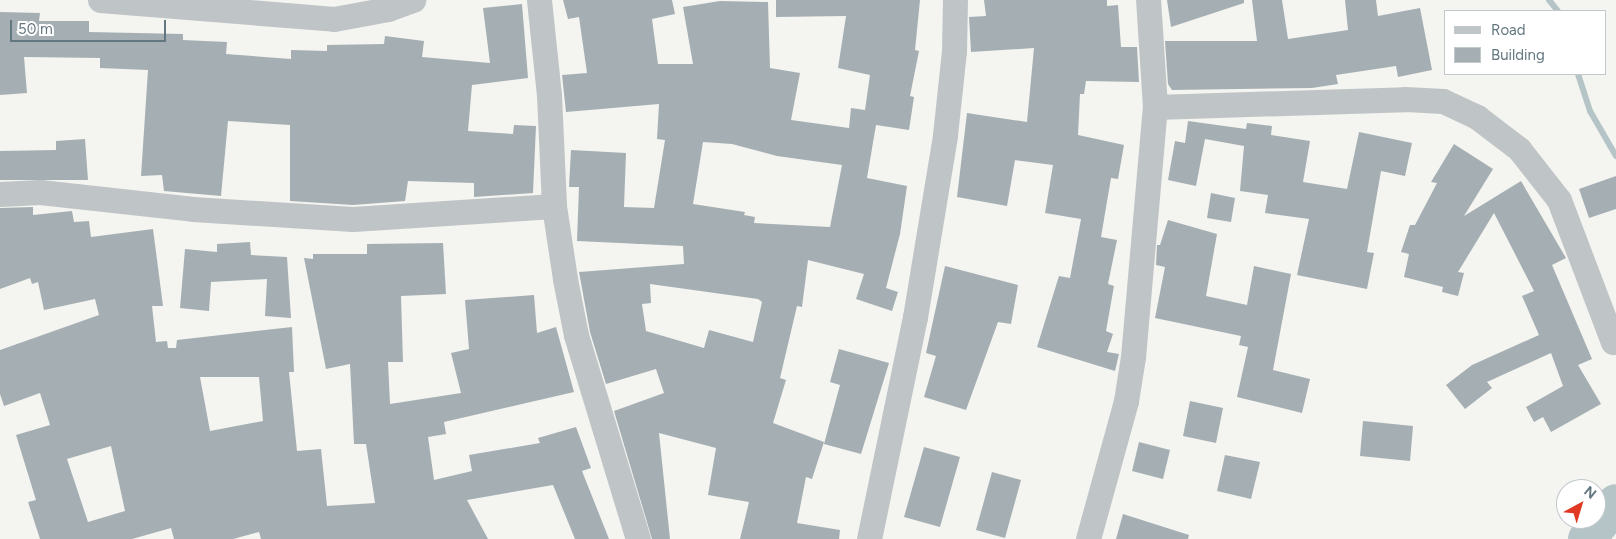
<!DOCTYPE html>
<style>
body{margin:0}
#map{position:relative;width:1616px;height:539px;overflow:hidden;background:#f4f4f0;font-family:Figtree,sans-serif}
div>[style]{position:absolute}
.stream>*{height:6px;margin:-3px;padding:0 3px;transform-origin:3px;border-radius:3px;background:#b5c4c6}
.river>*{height:38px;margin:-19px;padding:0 19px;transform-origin:19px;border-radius:19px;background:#b5c4c6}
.building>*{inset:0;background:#a5afb3}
.street>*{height:25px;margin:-12.5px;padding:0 12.5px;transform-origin:12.5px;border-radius:12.5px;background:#bfc4c6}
span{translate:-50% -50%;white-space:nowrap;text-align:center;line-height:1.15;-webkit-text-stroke:5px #fff;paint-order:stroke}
.legend{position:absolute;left:1444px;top:10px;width:162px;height:65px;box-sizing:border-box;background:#fff;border:1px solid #c1c9cd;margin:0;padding:6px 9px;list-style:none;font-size:15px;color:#637781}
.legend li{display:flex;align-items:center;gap:10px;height:25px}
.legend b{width:25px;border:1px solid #c1c9cd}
.north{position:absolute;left:1556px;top:479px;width:50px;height:50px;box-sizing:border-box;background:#fff;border:1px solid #c1c9cd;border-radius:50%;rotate:39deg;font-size:14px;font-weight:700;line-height:20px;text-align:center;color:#637781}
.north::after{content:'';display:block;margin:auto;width:18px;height:22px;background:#e13823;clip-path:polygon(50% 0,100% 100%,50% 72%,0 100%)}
.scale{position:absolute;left:10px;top:20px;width:156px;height:22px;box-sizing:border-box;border:2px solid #637781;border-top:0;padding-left:6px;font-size:15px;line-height:18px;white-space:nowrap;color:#637781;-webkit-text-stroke:4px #fff;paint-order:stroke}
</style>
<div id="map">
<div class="stream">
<i style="left:1549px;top:0;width:14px;rotate:51deg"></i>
<i style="left:1578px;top:74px;width:39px;rotate:72deg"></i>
<i style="left:1590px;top:111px;width:52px;rotate:60deg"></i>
</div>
<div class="river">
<i style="left:1587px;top:539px;width:46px;rotate:-51.1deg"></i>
</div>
<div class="building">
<i style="clip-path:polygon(evenodd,563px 0,672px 0,675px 14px,652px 19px,658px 64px,693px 64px,683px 7px,720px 1px,768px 2px,770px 68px,800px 73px,791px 120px,849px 128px,851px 108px,865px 110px,870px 75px,838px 68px,846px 16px,776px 17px,776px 0,920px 0,915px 50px,919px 51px,910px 96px,914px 97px,909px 130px,876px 125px,867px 178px,907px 186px,900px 234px,886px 288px,898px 292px,892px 311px,856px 299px,864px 274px,808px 260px,802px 307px,797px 306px,780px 378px,786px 380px,773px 423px,824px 442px,812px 479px,806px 477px,797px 523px,840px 530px,839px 539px,740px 539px,749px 502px,708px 495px,716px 448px,659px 433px,670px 539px,652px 539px,614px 411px,664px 393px,656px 369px,606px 384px,590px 332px,579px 272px,684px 264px,683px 246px,577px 241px,579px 187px,569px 187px,571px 150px,626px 153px,624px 207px,654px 208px,665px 140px,657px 139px,659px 104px,566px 112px,562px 75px,587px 73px,579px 17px,568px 19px,563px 0,703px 142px,732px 144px,777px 156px,842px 165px,830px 227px,754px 223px,755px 217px,744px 215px,745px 212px,693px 204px,703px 142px,563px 0,650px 284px,758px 299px,762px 302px,753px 342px,709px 330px,704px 348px,646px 331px,642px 304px,651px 303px,650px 284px)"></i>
<i style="clip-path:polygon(984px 0,1107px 0,1107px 6px,1118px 5px,1121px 47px,1137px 47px,1139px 82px,1086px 81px,1084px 94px,1080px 94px,1078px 135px,1124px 145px,1118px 179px,1111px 178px,1101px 237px,1117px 240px,1108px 284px,1114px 286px,1106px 331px,1113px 334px,1107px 352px,1119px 354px,1115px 371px,1037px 347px,1059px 276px,1070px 278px,1081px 219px,1045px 213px,1053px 165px,1015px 160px,1007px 206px,957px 197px,967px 113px,1027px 122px,1034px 48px,971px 52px,969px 17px,986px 16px)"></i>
<i style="clip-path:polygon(1167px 0,1244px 0,1244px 3px,1171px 27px)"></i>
<i style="clip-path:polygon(1252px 0,1282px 0,1288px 39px,1348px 30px,1345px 0,1376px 0,1378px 16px,1420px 8px,1432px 70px,1398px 77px,1396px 66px,1336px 75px,1338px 84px,1312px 88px,1172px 90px,1168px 84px,1165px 41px,1257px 41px)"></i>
<i style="clip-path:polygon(522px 4px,528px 78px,472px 85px,468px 131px,513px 134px,514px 125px,536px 126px,533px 193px,474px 197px,474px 183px,408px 181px,405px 201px,353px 205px,290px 201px,290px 125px,228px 121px,221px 196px,164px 191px,162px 175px,141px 176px,148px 70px,100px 68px,100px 58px,24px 57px,27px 93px,0 95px,0 12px,40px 13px,39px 21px,89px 21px,89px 32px,183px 34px,183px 40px,227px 42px,226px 54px,291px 59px,291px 50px,327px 51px,327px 45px,384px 44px,385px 36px,424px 41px,422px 57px,490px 63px,483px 8px)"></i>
<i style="clip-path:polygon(1188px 121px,1246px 129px,1247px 123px,1272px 126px,1271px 135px,1310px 141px,1303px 182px,1347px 189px,1359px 132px,1412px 143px,1405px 176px,1381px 171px,1367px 252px,1374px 253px,1367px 289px,1297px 275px,1309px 219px,1265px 213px,1268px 195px,1240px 191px,1244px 146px,1205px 139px,1196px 186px,1168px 180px,1175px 141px,1185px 143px)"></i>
<i style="clip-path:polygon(85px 139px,88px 180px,0 180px,0 151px,56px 150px,56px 141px)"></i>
<i style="clip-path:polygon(1454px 144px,1493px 169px,1464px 216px,1521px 181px,1566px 258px,1552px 265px,1592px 359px,1578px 365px,1601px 404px,1551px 432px,1543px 417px,1534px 422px,1526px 407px,1563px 386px,1551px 353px,1487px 382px,1492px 388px,1465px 409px,1446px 385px,1472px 365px,1539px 335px,1522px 296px,1534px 291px,1494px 213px,1458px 272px,1464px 273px,1458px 296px,1442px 292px,1443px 287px,1404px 277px,1409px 254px,1401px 252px,1410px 225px,1415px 225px,1437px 183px,1431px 182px)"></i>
<i style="clip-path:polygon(1616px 176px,1616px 209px,1589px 218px,1579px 189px)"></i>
<i style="clip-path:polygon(1211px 193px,1235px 198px,1231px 222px,1207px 218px)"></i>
<i style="clip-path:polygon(evenodd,33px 207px,33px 215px,72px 211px,74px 222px,89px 221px,91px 237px,153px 229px,163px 306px,152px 306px,156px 342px,167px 341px,168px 348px,176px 348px,177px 340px,292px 327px,294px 372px,289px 372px,297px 451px,321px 449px,327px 506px,375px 503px,366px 444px,354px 444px,350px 364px,326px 369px,304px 258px,313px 259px,313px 254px,367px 254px,367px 244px,443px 243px,446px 294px,401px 296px,403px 362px,388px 362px,390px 404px,461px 393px,451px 353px,469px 349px,465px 300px,534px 295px,537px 333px,556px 327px,574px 392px,444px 422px,446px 434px,428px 437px,434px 480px,472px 471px,469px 455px,540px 443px,538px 438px,576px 427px,591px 468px,582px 471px,609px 539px,575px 539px,553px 485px,467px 500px,488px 539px,261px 539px,259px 532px,233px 539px,174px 539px,171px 528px,132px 539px,40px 539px,28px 502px,36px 500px,16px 435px,50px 425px,40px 393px,4px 406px,0 394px,0 350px,99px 315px,95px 299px,44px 310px,38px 282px,32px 284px,30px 278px,0 289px,0 208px,33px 207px,200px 377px,259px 377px,263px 421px,210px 431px,200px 377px,33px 207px,111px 446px,125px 511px,88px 522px,67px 459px,111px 446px)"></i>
<i style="clip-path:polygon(1168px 220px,1217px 234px,1206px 296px,1247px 305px,1254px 266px,1291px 274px,1273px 370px,1310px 379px,1302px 413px,1237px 397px,1248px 347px,1239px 345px,1241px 336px,1155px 318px,1165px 267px,1156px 265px,1157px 245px,1160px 245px)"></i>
<i style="clip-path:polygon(250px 242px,251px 255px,287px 257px,291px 318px,265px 316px,267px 279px,211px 282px,209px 311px,180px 308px,185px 249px,217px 252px,217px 244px)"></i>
<i style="clip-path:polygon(945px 266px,1018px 285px,1011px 324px,998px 322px,966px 410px,924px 397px,936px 356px,926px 353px)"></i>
<i style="clip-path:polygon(839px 349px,889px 363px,861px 454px,824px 444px,840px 385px,830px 382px)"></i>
<i style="clip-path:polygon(1190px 401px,1223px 408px,1216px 443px,1183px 436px)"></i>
<i style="clip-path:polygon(1363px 421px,1413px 426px,1410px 461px,1360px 456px)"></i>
<i style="clip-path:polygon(1139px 442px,1170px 450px,1163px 479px,1132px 471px)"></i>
<i style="clip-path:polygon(924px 447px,960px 457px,940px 527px,904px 517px)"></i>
<i style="clip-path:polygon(1225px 455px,1260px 462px,1251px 499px,1217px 491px)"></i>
<i style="clip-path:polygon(992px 472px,1021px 480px,1005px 538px,976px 530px)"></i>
<i style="clip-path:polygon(1123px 514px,1189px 535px,1188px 539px,1116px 539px)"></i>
</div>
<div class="street">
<i style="left:100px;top:0;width:235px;rotate:4.6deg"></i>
<i style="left:334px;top:19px;width:55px;rotate:-10.5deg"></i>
<i style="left:388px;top:9px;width:27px;rotate:-20deg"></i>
<i style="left:539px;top:0;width:96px;rotate:84deg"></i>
<i style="left:549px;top:95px;width:111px;rotate:87.4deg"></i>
<i style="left:554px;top:206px;width:74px;rotate:81.4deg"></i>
<i style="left:565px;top:279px;width:57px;rotate:78.9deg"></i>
<i style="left:576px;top:335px;width:213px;rotate:73.1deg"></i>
<i style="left:1155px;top:107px;width:250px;rotate:-1.8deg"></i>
<i style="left:1405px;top:99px;width:38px;rotate:3deg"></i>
<i style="left:1443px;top:101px;width:38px;rotate:25deg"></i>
<i style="left:1477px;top:117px;width:53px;rotate:37.3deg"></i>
<i style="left:1519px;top:149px;width:65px;rotate:51.9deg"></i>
<i style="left:1559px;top:200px;width:152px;rotate:69.2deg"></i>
<i style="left:0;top:194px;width:40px;rotate:-2.9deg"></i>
<i style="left:40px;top:192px;width:154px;rotate:6.3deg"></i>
<i style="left:193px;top:209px;width:160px;rotate:3.6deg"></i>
<i style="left:353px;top:219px;width:201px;rotate:-3.7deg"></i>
<i style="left:869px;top:539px;width:227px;rotate:-78.3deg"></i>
<i style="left:915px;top:317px;width:184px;rotate:-80.6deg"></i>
<i style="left:945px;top:135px;width:84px;rotate:-83.9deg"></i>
<i style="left:954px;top:51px;width:51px;rotate:-88.9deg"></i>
<i style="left:1088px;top:539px;width:143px;rotate:-74.6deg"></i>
<i style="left:1126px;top:401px;width:45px;rotate:-81deg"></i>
<i style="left:1133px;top:357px;width:251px;rotate:-85deg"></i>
<i style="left:1155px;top:107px;width:107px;rotate:-93.7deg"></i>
</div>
<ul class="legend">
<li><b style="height:6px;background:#bfc4c6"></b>Road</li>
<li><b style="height:14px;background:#a5afb3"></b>Building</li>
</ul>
<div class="north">N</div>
<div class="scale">50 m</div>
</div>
